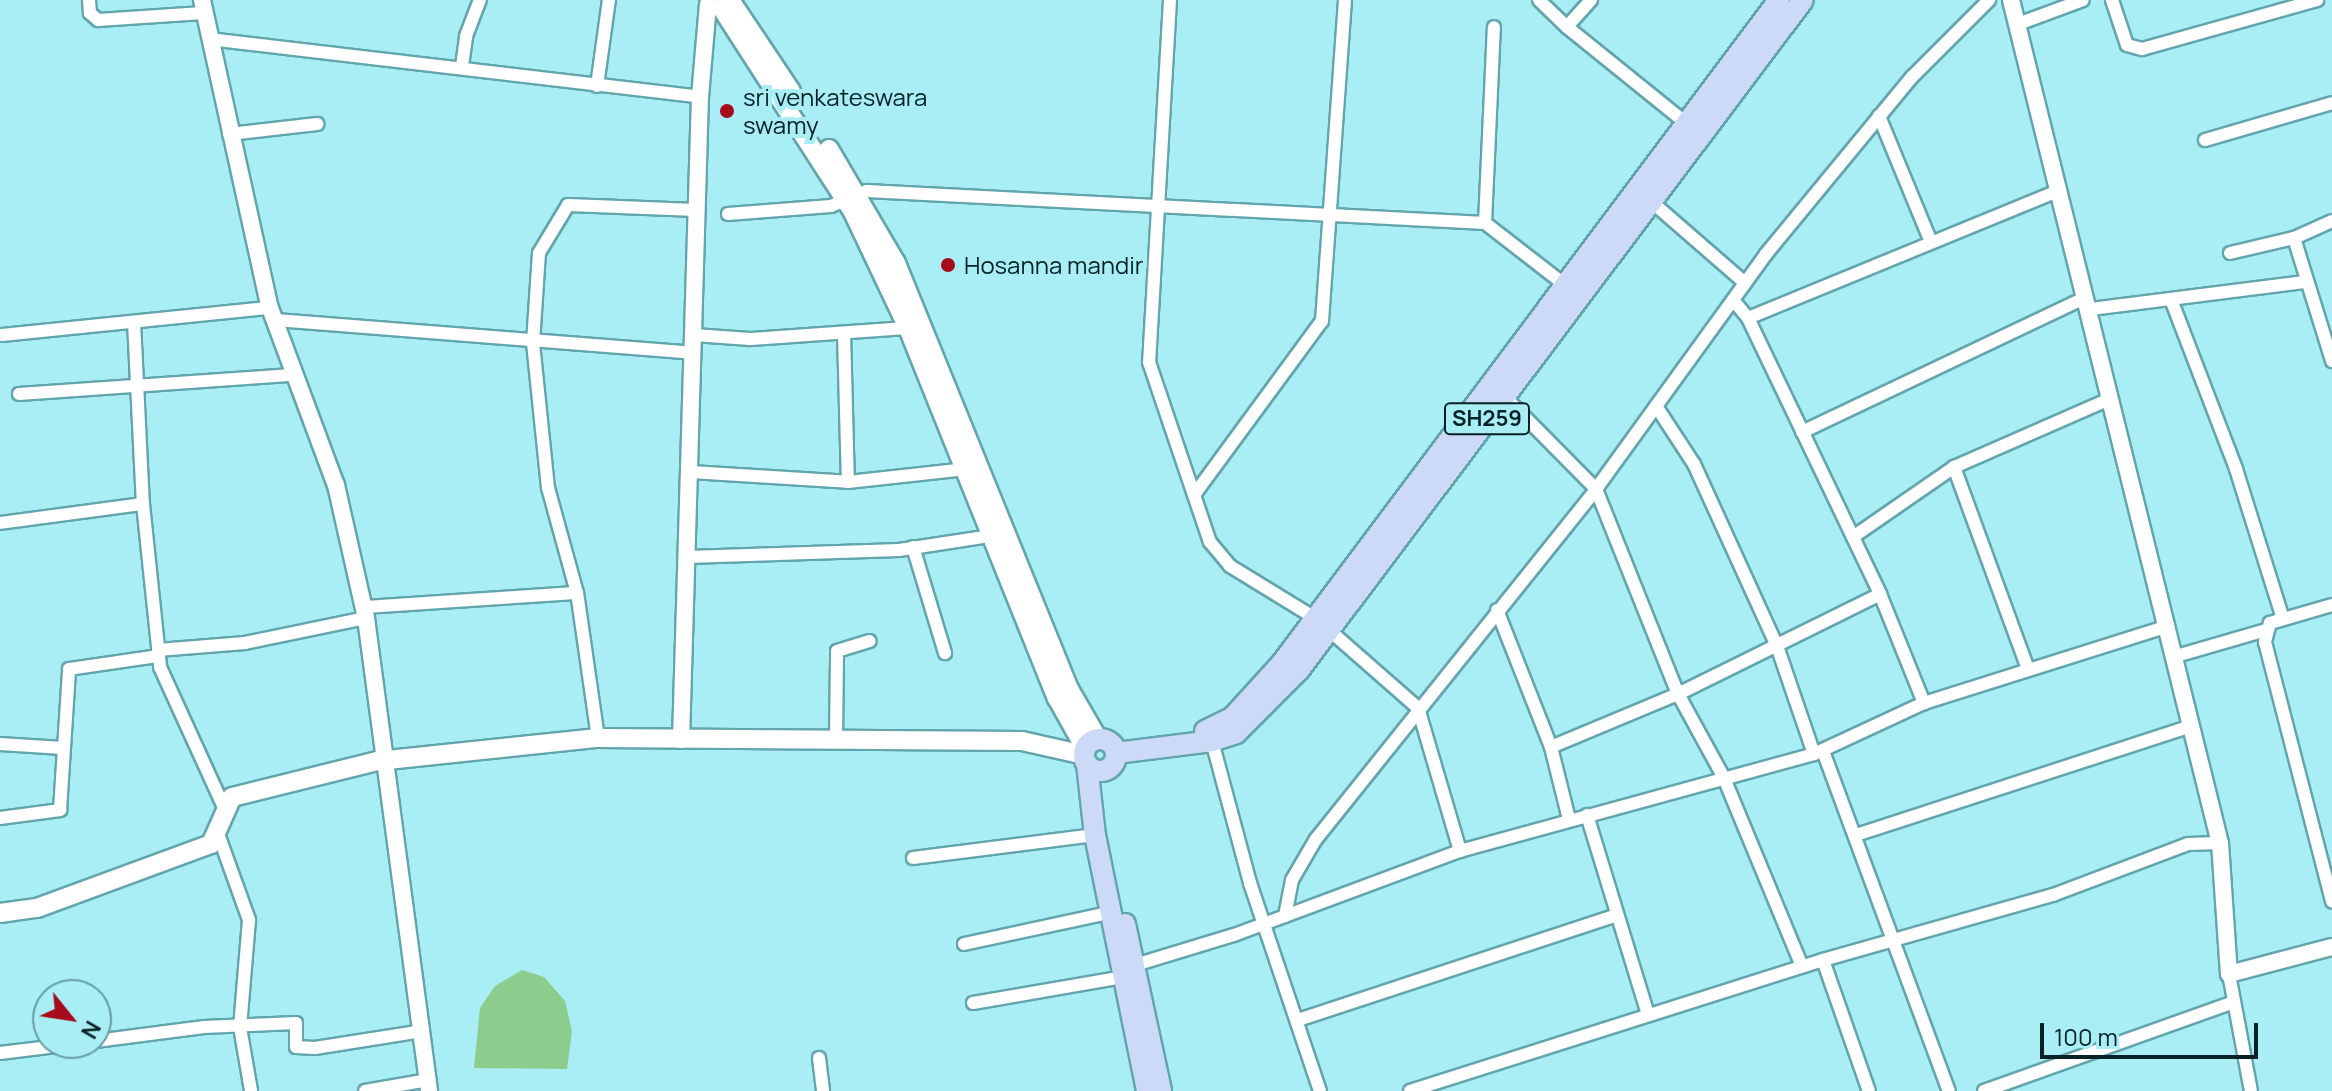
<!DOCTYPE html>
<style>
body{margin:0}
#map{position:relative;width:2332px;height:1091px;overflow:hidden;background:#a9edf5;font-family:Manrope,sans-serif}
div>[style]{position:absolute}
.water>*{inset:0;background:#8ccc8d}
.roads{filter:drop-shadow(2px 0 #63a5ad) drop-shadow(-2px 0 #63a5ad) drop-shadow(0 2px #63a5ad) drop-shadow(0 -2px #63a5ad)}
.minor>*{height:12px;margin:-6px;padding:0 6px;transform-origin:6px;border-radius:6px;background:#fff}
.tertiary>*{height:16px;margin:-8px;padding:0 8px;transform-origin:8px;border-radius:8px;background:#fff}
.secondary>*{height:18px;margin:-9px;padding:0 9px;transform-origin:9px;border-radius:9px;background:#fff}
.primary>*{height:20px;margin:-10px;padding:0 10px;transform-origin:10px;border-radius:10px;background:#ccdaf7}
.primary>.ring{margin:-10px;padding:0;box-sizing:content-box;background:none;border:20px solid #ccdaf7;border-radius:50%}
.dots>*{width:22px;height:22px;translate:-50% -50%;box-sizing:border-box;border:4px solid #a9edf5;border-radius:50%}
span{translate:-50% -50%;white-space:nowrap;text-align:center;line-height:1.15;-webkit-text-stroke:8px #a9edf5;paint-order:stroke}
.shield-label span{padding:2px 6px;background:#a9edf5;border:2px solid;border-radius:6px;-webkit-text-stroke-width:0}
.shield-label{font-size:22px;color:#062226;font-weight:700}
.poi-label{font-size:24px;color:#062226}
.left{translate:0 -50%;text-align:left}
.north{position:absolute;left:32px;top:979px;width:80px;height:80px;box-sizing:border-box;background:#a9edf5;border:2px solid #689ca2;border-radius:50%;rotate:120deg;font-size:22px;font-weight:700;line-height:32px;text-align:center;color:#062226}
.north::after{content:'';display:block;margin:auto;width:28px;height:36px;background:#a50b1b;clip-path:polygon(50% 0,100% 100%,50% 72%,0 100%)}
.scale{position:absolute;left:2040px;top:1023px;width:218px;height:36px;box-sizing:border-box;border:4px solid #062226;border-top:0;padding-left:10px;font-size:24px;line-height:28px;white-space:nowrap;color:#062226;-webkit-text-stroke:6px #a9edf5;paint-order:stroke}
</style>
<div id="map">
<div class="water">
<i style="clip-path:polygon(522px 970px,544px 977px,565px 1001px,572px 1031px,567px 1069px,474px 1068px,480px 1008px,495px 986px)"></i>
</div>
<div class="roads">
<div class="minor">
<i style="left:89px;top:0;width:13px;rotate:86deg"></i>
<i style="left:90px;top:13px;width:11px;rotate:41deg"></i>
<i style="left:98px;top:20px;width:105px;rotate:-3.8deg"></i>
<i style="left:1170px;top:0;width:363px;rotate:93.3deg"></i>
<i style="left:1149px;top:362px;width:190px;rotate:71.3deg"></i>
<i style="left:1210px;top:542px;width:31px;rotate:50deg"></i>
<i style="left:1230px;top:566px;width:100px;rotate:31.5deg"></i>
<i style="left:1539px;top:0;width:39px;rotate:44deg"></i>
<i style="left:1591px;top:0;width:36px;rotate:132deg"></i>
<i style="left:1567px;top:27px;width:154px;rotate:38.9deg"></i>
<i style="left:2112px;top:0;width:47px;rotate:71.6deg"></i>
<i style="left:2127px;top:45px;width:16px;rotate:15deg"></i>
<i style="left:2142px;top:49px;width:182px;rotate:-15.6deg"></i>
<i style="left:2018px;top:24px;width:69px;rotate:-20.3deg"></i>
<i style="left:209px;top:39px;width:494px;rotate:6.7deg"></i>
<i style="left:462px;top:66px;width:30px;rotate:-82deg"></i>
<i style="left:466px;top:36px;width:39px;rotate:-69deg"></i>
<i style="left:597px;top:86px;width:87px;rotate:-82.1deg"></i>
<i style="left:1879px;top:116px;width:136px;rotate:67.6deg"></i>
<i style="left:229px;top:134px;width:89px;rotate:-6.5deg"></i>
<i style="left:2205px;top:140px;width:132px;rotate:-16.2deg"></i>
<i style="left:1653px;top:203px;width:122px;rotate:41deg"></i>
<i style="left:728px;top:214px;width:103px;rotate:-4.4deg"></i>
<i style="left:831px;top:206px;width:39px;rotate:-23deg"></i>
<i style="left:867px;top:191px;width:619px;rotate:2.96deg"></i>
<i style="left:1485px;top:223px;width:101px;rotate:37.8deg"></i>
<i style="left:2332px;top:221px;width:42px;rotate:155.9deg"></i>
<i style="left:2294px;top:238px;width:129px;rotate:72.8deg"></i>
<i style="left:1485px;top:223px;width:196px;rotate:-87.4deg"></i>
<i style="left:2230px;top:253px;width:66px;rotate:-13.2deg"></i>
<i style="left:1733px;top:300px;width:23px;rotate:50deg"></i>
<i style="left:1748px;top:318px;width:306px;rotate:64.4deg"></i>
<i style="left:2172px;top:302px;width:179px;rotate:69deg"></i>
<i style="left:2236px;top:469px;width:157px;rotate:72.6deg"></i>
<i style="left:2091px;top:309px;width:217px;rotate:-7.2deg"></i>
<i style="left:1748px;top:318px;width:334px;rotate:-22.3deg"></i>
<i style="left:276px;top:320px;width:418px;rotate:4.5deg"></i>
<i style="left:134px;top:322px;width:182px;rotate:87.2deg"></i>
<i style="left:143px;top:504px;width:164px;rotate:84deg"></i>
<i style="left:160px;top:667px;width:159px;rotate:65.5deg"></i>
<i style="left:844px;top:333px;width:149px;rotate:88.5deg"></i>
<i style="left:2px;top:335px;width:269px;rotate:-5.8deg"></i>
<i style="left:694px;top:335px;width:56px;rotate:4.1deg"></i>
<i style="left:750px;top:339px;width:158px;rotate:-4deg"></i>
<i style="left:19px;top:394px;width:274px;rotate:-4deg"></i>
<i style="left:1504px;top:396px;width:131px;rotate:45.3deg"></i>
<i style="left:1596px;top:489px;width:221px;rotate:68.2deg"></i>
<i style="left:1678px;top:694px;width:96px;rotate:61.3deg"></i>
<i style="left:1724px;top:778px;width:204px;rotate:67.5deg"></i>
<i style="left:1656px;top:406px;width:69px;rotate:56.8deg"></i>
<i style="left:1694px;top:464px;width:200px;rotate:65.5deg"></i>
<i style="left:1777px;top:646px;width:114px;rotate:71.1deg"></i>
<i style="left:1802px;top:432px;width:314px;rotate:-25.4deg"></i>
<i style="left:1954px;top:467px;width:215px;rotate:69.9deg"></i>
<i style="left:691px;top:472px;width:157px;rotate:3.6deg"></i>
<i style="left:848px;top:482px;width:119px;rotate:-6.3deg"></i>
<i style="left:1194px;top:495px;width:216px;rotate:-53.7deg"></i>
<i style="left:1322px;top:321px;width:322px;rotate:-85.9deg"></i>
<i style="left:0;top:523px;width:144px;rotate:-7.6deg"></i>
<i style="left:1853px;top:537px;width:123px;rotate:-34.7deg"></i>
<i style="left:1954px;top:467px;width:170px;rotate:-23.6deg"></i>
<i style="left:913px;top:547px;width:111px;rotate:73.2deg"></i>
<i style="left:688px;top:557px;width:211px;rotate:-1.9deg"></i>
<i style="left:899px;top:550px;width:93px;rotate:-8.7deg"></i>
<i style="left:2332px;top:605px;width:65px;rotate:163.8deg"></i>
<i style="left:2270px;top:623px;width:20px;rotate:105deg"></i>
<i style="left:2265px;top:642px;width:268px;rotate:75.5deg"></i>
<i style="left:364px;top:607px;width:213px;rotate:-3.8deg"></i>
<i style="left:1497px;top:610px;width:147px;rotate:68.5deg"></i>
<i style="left:1551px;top:747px;width:74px;rotate:76deg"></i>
<i style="left:1329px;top:630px;width:118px;rotate:41.2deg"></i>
<i style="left:1418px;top:708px;width:149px;rotate:73.6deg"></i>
<i style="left:158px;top:650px;width:87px;rotate:-4.6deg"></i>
<i style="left:245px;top:643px;width:124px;rotate:-11.7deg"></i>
<i style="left:2176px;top:656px;width:94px;rotate:-16.1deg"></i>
<i style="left:598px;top:738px;width:147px;rotate:-98.2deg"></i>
<i style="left:577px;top:593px;width:109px;rotate:-105.4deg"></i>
<i style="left:548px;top:488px;width:146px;rotate:-95.9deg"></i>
<i style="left:533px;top:343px;width:90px;rotate:-86.2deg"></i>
<i style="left:539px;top:253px;width:56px;rotate:-58.9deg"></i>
<i style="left:568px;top:205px;width:129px;rotate:2.2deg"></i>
<i style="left:836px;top:739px;width:88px;rotate:-89.3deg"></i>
<i style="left:837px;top:651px;width:34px;rotate:-17deg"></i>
<i style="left:1212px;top:741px;width:147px;rotate:75deg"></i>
<i style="left:1250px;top:883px;width:219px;rotate:71.4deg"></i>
<i style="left:0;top:744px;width:63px;rotate:3.6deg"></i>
<i style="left:1551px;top:747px;width:138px;rotate:-22.7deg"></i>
<i style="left:1678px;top:694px;width:225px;rotate:-26.3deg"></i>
<i style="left:1880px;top:594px;width:118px;rotate:68deg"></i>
<i style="left:1823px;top:751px;width:363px;rotate:69.7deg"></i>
<i style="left:1587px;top:815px;width:208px;rotate:73deg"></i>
<i style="left:0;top:818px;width:61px;rotate:-7.6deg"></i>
<i style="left:60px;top:810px;width:141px;rotate:-86.3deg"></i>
<i style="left:69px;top:669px;width:90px;rotate:-8.3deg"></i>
<i style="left:217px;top:831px;width:95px;rotate:70.2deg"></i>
<i style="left:249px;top:920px;width:107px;rotate:94.8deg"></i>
<i style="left:240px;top:1027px;width:65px;rotate:80.2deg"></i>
<i style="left:1856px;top:835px;width:353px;rotate:-18deg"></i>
<i style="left:913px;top:858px;width:183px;rotate:-7.2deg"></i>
<i style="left:1285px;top:916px;width:37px;rotate:-79deg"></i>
<i style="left:1292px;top:880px;width:48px;rotate:-59.7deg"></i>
<i style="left:1316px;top:839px;width:448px;rotate:-51.3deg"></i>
<i style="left:1596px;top:489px;width:290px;rotate:-54.1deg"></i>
<i style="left:1766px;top:254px;width:229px;rotate:-50.5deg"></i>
<i style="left:1912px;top:77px;width:109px;rotate:-45deg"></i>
<i style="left:964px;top:944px;width:148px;rotate:-12.1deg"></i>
<i style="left:1823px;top:960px;width:139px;rotate:70.7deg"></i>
<i style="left:1135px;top:965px;width:103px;rotate:-16.9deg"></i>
<i style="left:1234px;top:935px;width:241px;rotate:-20.4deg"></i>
<i style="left:1460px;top:851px;width:367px;rotate:-15.3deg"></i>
<i style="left:1814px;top:754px;width:121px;rotate:-24.9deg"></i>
<i style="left:1924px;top:703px;width:256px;rotate:-17.5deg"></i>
<i style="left:2229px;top:974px;width:119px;rotate:79.4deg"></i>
<i style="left:973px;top:1003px;width:152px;rotate:-9.8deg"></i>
<i style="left:1298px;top:1020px;width:336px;rotate:-18.2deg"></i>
<i style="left:96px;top:1041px;width:109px;rotate:-7.4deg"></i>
<i style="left:204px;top:1027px;width:92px;rotate:-2.5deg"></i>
<i style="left:296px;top:1023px;width:24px;rotate:90deg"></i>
<i style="left:296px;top:1047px;width:19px;rotate:3deg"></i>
<i style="left:315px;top:1048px;width:108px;rotate:-9deg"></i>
<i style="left:0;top:1053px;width:83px;rotate:-7deg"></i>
<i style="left:819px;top:1058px;width:33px;rotate:83deg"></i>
<i style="left:365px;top:1091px;width:64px;rotate:-9.9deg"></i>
<i style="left:1410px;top:1091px;width:433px;rotate:-17.6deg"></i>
<i style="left:1823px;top:960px;width:239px;rotate:-15.8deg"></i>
<i style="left:2053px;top:895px;width:144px;rotate:-20.7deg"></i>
<i style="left:2188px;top:844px;width:32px;rotate:-2deg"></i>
<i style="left:1984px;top:1091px;width:265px;rotate:-19.6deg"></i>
</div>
<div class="tertiary">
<i style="left:202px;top:0;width:315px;rotate:77.6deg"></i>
<i style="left:270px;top:308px;width:189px;rotate:69.6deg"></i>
<i style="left:336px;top:485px;width:136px;rotate:77.3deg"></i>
<i style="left:366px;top:618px;width:477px;rotate:82.4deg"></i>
<i style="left:2011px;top:0;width:869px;rotate:76.08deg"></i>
<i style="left:2220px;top:843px;width:131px;rotate:86.1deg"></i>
<i style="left:2229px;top:974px;width:106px;rotate:-14.7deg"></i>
<i style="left:681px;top:740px;width:643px;rotate:-88.31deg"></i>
<i style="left:700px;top:97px;width:93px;rotate:-85.1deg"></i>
</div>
<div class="secondary">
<i style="left:730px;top:0;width:110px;rotate:56.2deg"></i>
<i style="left:721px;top:7px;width:242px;rotate:57.2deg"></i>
<i style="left:852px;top:210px;width:131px;rotate:64.6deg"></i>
<i style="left:908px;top:328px;width:399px;rotate:68.1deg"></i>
<i style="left:1057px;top:698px;width:57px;rotate:60.8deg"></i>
<i style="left:829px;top:149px;width:132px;rotate:59.6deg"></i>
<i style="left:896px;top:263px;width:460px;rotate:67.9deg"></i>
<i style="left:1069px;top:689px;width:58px;rotate:59.9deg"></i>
<i style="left:0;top:913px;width:37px;rotate:-8deg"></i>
<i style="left:37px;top:908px;width:185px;rotate:-20.2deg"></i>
<i style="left:211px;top:844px;width:51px;rotate:-65.9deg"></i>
<i style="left:232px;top:797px;width:150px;rotate:-13.9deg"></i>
<i style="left:378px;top:761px;width:221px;rotate:-6deg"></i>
<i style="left:598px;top:738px;width:424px;rotate:0.4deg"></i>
<i style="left:1022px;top:741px;width:64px;rotate:12.7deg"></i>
</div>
<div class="primary">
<i style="left:1205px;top:731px;width:30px;rotate:-26deg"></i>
<i style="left:1232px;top:718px;width:74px;rotate:-47.7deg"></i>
<i style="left:1282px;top:663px;width:829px;rotate:-53.14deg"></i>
<i class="ring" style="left:1084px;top:739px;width:12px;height:12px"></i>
<i style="left:1116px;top:753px;width:97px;rotate:-7.1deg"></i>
<i style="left:1212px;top:741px;width:25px;rotate:-18deg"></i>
<i style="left:1236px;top:733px;width:89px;rotate:-45deg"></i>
<i style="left:1299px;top:670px;width:838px;rotate:-53.05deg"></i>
<i style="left:1087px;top:764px;width:71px;rotate:83.6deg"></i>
<i style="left:1095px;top:835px;width:261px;rotate:78.5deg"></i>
<i style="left:1125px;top:924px;width:171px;rotate:77.8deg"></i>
</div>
</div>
<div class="dots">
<i style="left:727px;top:111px;background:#a50b1b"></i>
<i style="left:948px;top:265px;background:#a50b1b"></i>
</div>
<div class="shield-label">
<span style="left:1487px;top:419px">SH259</span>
</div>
<div class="poi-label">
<span class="left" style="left:743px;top:111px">sri venkateswara<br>swamy</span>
<span class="left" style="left:964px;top:265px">Hosanna mandir</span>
</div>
<div class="north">N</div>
<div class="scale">100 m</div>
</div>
